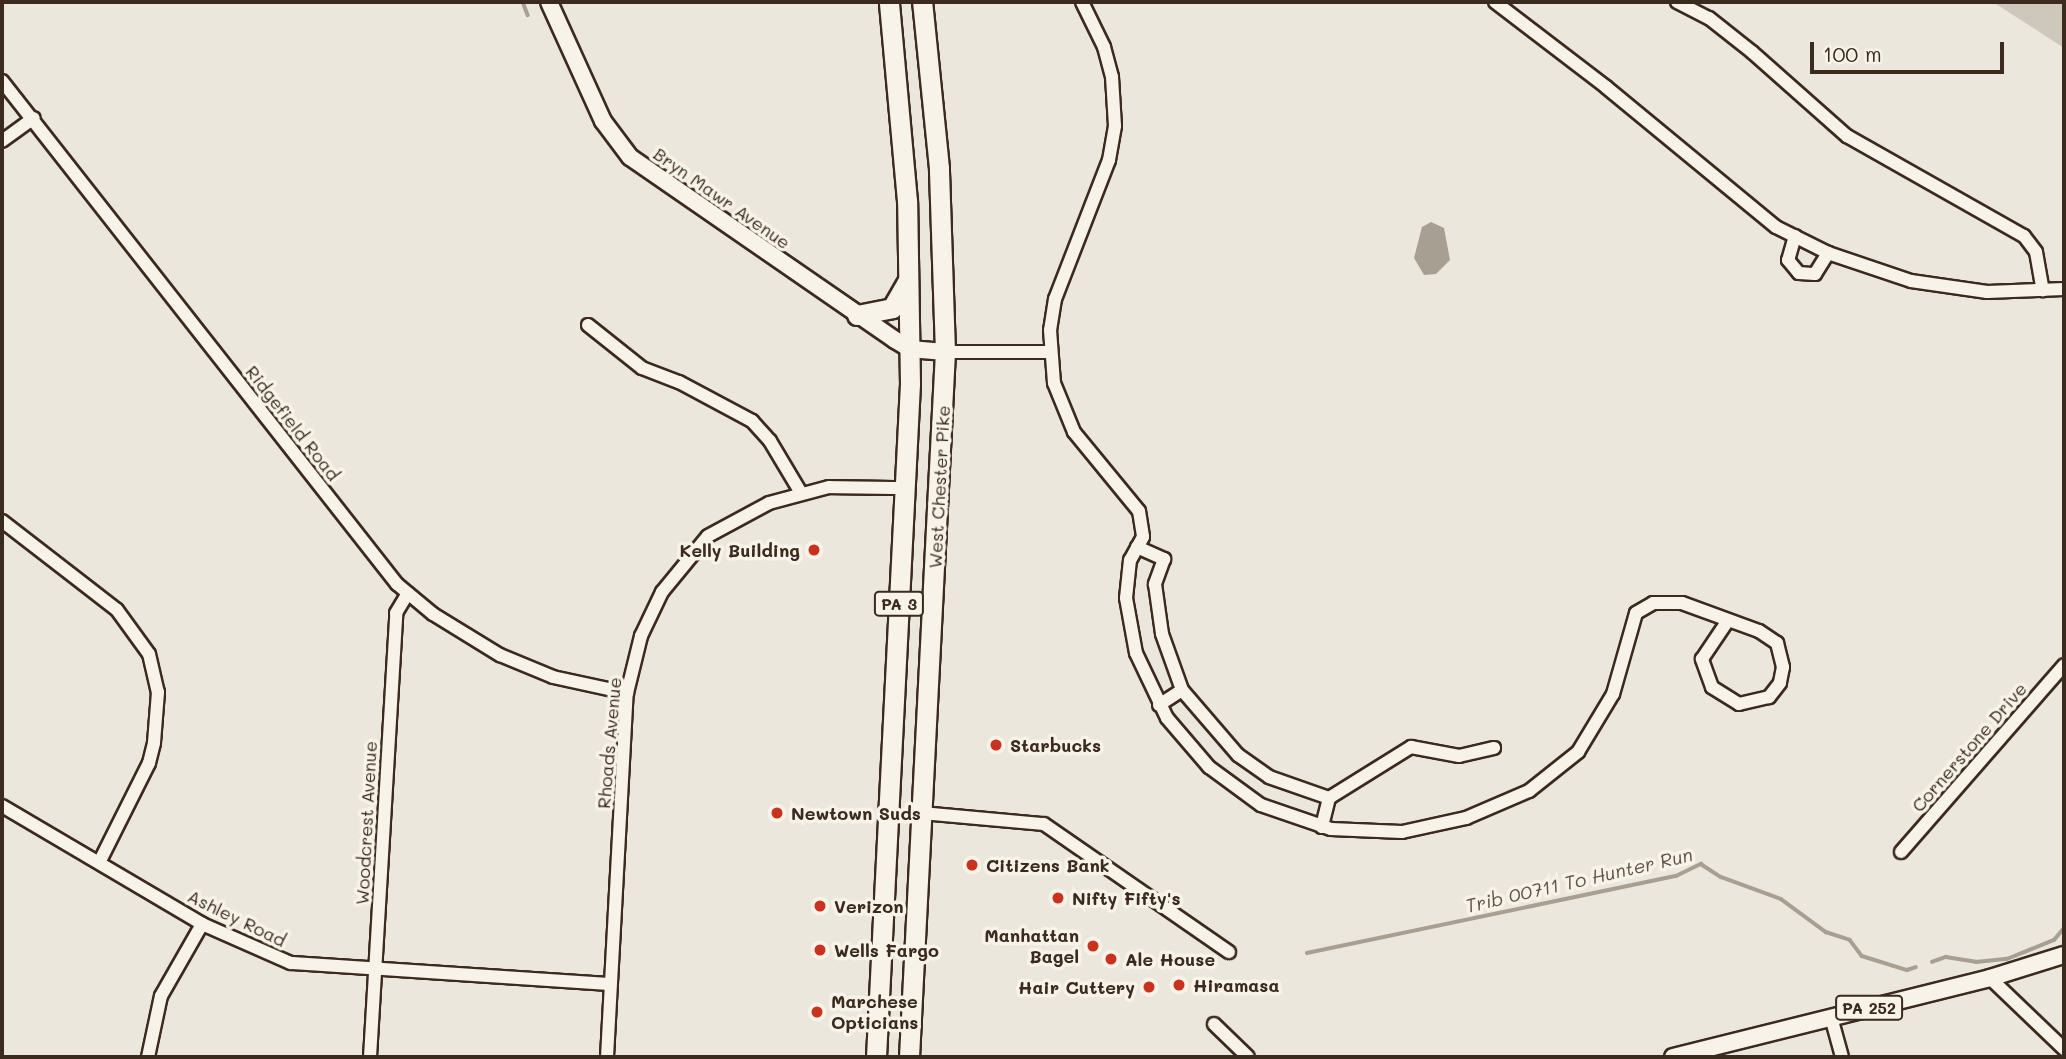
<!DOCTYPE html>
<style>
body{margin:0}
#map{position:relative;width:2066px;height:1059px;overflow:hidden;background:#ece7dc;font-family:Mali,sans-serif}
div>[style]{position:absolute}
.green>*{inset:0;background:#cec8bc}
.water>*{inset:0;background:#a89f93}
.stream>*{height:3.5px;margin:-1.75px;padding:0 1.75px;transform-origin:1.75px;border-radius:1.75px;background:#a89f93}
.roads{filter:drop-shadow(2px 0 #3b2a1e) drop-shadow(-2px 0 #3b2a1e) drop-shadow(0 2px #3b2a1e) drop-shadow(0 -2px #3b2a1e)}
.minor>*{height:12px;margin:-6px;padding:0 6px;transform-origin:6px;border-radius:6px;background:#f7f3e8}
.major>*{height:16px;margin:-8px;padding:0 8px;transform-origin:8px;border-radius:8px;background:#f7f3e8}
.highway>*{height:19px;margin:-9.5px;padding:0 9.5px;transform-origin:9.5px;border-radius:9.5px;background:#f7f3e8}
.dots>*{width:19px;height:19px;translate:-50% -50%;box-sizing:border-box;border:4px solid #f7f3e8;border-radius:50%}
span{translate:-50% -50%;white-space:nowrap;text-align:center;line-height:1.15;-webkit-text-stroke:7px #f7f3e8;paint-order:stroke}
.shield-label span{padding:2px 5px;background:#f7f3e8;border:2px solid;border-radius:5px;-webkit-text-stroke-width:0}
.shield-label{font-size:16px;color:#3b2a1e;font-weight:700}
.street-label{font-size:18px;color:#3b2a1e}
.poi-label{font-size:18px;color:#3b2a1e;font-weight:700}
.right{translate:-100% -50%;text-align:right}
.left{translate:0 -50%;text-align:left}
.water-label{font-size:19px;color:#615347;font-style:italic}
.frame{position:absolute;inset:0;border:4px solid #3b2a1e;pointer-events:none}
.scale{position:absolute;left:1810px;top:42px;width:194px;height:32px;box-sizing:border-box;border:4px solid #3b2a1e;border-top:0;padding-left:9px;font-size:21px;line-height:24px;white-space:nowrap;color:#3b2a1e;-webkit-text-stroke:5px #f7f3e8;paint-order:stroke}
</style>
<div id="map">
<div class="green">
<i style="clip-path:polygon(1993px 2px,2064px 2px,2064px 48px)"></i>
</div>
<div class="water">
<i style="clip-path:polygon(1431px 222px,1444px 228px,1450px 260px,1436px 274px,1424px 275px,1414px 258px,1422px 227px)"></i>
</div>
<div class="stream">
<i style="left:523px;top:2px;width:14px;rotate:69deg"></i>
<i style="left:1307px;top:953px;width:377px;rotate:-11.8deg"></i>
<i style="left:1676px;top:876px;width:28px;rotate:-26deg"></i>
<i style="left:1701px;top:864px;width:24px;rotate:33deg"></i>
<i style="left:1721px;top:877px;width:64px;rotate:20.1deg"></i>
<i style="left:1781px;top:899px;width:56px;rotate:36.3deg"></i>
<i style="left:1826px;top:932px;width:25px;rotate:18deg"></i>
<i style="left:1850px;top:940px;width:20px;rotate:53deg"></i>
<i style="left:1862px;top:956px;width:47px;rotate:17.3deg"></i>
<i style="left:1907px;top:970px;width:9px;rotate:-18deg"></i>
<i style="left:1932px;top:962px;width:15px;rotate:-20deg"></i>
<i style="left:1946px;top:957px;width:30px;rotate:9deg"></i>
<i style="left:1976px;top:962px;width:31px;rotate:-6deg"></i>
<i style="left:2007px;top:959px;width:51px;rotate:-22deg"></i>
<i style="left:2054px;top:940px;width:16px;rotate:-50deg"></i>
</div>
<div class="roads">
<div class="minor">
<i style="left:1082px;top:2px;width:50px;rotate:63.9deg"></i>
<i style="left:1104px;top:47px;width:31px;rotate:75deg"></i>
<i style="left:1112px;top:77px;width:49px;rotate:86.5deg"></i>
<i style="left:1115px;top:126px;width:35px;rotate:100deg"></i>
<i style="left:1109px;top:160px;width:149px;rotate:111.2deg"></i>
<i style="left:1055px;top:299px;width:31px;rotate:99deg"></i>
<i style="left:1050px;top:330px;width:53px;rotate:85.7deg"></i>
<i style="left:1054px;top:383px;width:53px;rotate:67.8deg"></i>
<i style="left:1074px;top:432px;width:102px;rotate:50.6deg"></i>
<i style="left:1139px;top:511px;width:26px;rotate:81deg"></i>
<i style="left:1143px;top:537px;width:26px;rotate:119deg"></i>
<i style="left:1130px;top:560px;width:38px;rotate:96deg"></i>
<i style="left:1126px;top:598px;width:56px;rotate:79.7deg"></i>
<i style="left:1136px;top:653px;width:72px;rotate:64.5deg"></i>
<i style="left:1167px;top:718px;width:65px;rotate:49.4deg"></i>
<i style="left:1209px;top:767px;width:64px;rotate:36.2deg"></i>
<i style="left:1261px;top:805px;width:74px;rotate:18.9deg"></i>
<i style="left:1331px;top:829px;width:71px;rotate:2.4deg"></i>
<i style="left:1402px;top:832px;width:66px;rotate:-12.3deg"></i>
<i style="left:1466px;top:818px;width:69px;rotate:-23.2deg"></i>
<i style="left:1529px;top:791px;width:63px;rotate:-38.5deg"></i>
<i style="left:1578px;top:752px;width:68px;rotate:-58.9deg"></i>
<i style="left:1613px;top:694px;width:84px;rotate:-74.1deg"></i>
<i style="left:1636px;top:613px;width:20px;rotate:-30deg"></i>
<i style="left:1653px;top:603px;width:29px"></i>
<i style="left:1682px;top:603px;width:82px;rotate:20deg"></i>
<i style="left:1759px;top:631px;width:22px;rotate:34deg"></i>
<i style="left:1777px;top:643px;width:25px;rotate:76deg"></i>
<i style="left:1783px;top:667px;width:16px;rotate:101deg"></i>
<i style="left:1780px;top:683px;width:18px;rotate:128deg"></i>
<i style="left:1769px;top:697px;width:31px;rotate:167deg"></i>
<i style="left:1739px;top:704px;width:32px;rotate:-148deg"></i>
<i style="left:1712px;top:687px;width:30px;rotate:-110deg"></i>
<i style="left:1702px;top:659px;width:45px;rotate:-56deg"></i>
<i style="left:1495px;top:2px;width:140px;rotate:37.4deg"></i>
<i style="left:1606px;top:87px;width:220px;rotate:39.5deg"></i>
<i style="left:1776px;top:227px;width:58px;rotate:26.6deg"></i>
<i style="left:1828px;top:253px;width:88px;rotate:18.6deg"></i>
<i style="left:1911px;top:281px;width:77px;rotate:8.2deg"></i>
<i style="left:1987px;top:292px;width:77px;rotate:-2.2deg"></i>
<i style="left:1677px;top:2px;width:36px;rotate:27deg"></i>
<i style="left:1709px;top:18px;width:55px;rotate:38.3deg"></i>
<i style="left:1752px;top:52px;width:127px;rotate:41.5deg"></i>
<i style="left:1847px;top:136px;width:203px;rotate:29.5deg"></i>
<i style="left:2024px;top:236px;width:20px;rotate:53deg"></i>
<i style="left:2036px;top:252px;width:39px;rotate:80deg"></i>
<i style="left:2px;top:81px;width:640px;rotate:51.86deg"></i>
<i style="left:397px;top:584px;width:47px;rotate:39.8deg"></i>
<i style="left:433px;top:614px;width:79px;rotate:31.5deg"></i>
<i style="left:500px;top:655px;width:57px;rotate:22.5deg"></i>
<i style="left:553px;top:677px;width:76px;rotate:12.2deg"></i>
<i style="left:2px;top:141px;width:39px;rotate:-36deg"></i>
<i style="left:1795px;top:236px;width:25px;rotate:106deg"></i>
<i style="left:1788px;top:260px;width:17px;rotate:50deg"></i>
<i style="left:1799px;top:273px;width:16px;rotate:4deg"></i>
<i style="left:1815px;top:274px;width:25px;rotate:-58deg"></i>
<i style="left:588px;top:325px;width:69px;rotate:38.5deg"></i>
<i style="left:642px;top:368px;width:40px;rotate:21deg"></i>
<i style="left:679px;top:382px;width:83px;rotate:28.1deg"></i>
<i style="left:752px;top:421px;width:27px;rotate:48deg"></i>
<i style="left:770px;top:441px;width:61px;rotate:59.2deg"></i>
<i style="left:945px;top:352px;width:105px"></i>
<i style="left:2px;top:521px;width:145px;rotate:37.7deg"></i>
<i style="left:117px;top:610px;width:54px;rotate:54deg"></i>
<i style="left:149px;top:654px;width:39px;rotate:77deg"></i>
<i style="left:158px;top:692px;width:51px;rotate:94.5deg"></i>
<i style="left:154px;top:743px;width:21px;rotate:104deg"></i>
<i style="left:149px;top:763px;width:110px;rotate:116.6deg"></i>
<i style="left:1137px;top:547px;width:30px;rotate:24deg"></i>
<i style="left:1164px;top:559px;width:27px;rotate:110deg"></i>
<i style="left:1155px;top:584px;width:50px;rotate:82deg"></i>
<i style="left:1162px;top:634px;width:59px;rotate:70.3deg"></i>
<i style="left:1159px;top:705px;width:27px;rotate:-33deg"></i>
<i style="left:1182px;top:690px;width:86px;rotate:49.3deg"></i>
<i style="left:1238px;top:755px;width:38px;rotate:35deg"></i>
<i style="left:1269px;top:777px;width:64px;rotate:19.3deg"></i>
<i style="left:1329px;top:798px;width:30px;rotate:104deg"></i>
<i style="left:1329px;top:798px;width:97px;rotate:-31.9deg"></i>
<i style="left:1411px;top:747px;width:49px;rotate:10.6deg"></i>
<i style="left:1459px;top:756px;width:36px;rotate:-13deg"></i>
<i style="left:2px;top:806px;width:232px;rotate:30.5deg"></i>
<i style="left:202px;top:924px;width:97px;rotate:23.7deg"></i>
<i style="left:291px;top:963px;width:320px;rotate:3.8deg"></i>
<i style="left:922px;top:813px;width:122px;rotate:5.2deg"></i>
<i style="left:1044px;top:824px;width:225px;rotate:34.7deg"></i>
<i style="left:1901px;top:852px;width:248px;rotate:-48.9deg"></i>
<i style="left:1990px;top:978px;width:103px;rotate:43.8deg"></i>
<i style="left:1831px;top:1017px;width:41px;rotate:74.6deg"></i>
<i style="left:1214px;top:1024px;width:47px;rotate:44.1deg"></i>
<i style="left:148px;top:1057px;width:62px;rotate:-78deg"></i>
<i style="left:161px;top:996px;width:83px;rotate:-60.3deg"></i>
<i style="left:370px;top:1057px;width:445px;rotate:-86.6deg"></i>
<i style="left:396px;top:613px;width:23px;rotate:-59deg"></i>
<i style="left:607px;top:1057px;width:365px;rotate:-86.9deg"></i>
<i style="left:627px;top:693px;width:59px;rotate:-76.2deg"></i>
<i style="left:641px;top:636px;width:49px;rotate:-64.5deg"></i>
<i style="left:662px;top:592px;width:72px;rotate:-50.6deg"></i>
<i style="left:708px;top:536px;width:69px;rotate:-28.4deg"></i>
<i style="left:769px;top:503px;width:62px;rotate:-14.9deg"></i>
<i style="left:829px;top:487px;width:76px;rotate:0.8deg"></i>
</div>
<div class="major">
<i style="left:549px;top:2px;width:131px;rotate:65.6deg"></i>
<i style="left:603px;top:121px;width:45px;rotate:53.1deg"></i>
<i style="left:630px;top:157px;width:322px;rotate:34.6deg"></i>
<i style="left:895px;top:340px;width:17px;rotate:31deg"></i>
<i style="left:910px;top:349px;width:35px;rotate:5deg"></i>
<i style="left:1673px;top:1057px;width:327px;rotate:-14deg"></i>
<i style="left:1990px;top:978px;width:77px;rotate:-17.3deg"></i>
</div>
<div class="highway">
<i style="left:857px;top:315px;width:36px;rotate:-11deg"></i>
<i style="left:892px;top:308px;width:30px;rotate:-60deg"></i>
<i style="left:876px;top:1057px;width:674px;rotate:-87.11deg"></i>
<i style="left:910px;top:384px;width:183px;rotate:-90.9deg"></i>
<i style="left:907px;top:201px;width:200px;rotate:-95.2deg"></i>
<i style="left:909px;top:1057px;width:706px;rotate:-87.08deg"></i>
<i style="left:945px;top:352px;width:184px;rotate:-91.9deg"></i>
<i style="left:939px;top:168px;width:167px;rotate:-95.8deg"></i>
</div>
</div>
<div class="dots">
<i style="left:814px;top:550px;background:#c8321e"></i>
<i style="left:996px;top:745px;background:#c8321e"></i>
<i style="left:777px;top:813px;background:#c8321e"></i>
<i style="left:972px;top:865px;background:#c8321e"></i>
<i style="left:1058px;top:898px;background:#c8321e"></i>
<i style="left:820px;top:906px;background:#c8321e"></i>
<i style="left:1093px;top:946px;background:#c8321e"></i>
<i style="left:820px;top:950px;background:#c8321e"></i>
<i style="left:1111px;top:959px;background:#c8321e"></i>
<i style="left:1179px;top:985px;background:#c8321e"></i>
<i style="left:1149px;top:987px;background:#c8321e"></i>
<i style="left:817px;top:1012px;background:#c8321e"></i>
</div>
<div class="shield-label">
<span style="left:899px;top:604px">PA 3</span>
<span style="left:1869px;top:1008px">PA 252</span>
</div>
<div class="street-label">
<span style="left:722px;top:198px;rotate:35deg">Bryn Mawr Avenue</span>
<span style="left:293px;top:423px;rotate:52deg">Ridgefield Road</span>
<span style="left:939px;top:487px;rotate:-87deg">West Chester Pike</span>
<span style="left:609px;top:743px;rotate:-85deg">Rhoads Avenue</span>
<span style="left:1969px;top:747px;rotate:-49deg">Cornerstone Drive</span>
<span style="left:366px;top:823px;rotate:-87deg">Woodcrest Avenue</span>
<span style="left:237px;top:918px;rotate:26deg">Ashley Road</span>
</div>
<div class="poi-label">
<span class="right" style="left:800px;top:550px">Kelly Building</span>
<span class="left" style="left:1010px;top:745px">Starbucks</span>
<span class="left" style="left:791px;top:813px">Newtown Suds</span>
<span class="left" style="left:986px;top:865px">Citizens Bank</span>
<span class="left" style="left:1072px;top:898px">Nifty Fifty's</span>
<span class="left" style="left:834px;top:906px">Verizon</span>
<span class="right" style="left:1079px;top:946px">Manhattan<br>Bagel</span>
<span class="left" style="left:834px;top:950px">Wells Fargo</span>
<span class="left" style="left:1125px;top:959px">Ale House</span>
<span class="left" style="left:1193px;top:985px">Hiramasa</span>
<span class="right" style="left:1135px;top:987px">Hair Cuttery</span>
<span class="left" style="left:831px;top:1012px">Marchese<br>Opticians</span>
</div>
<div class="water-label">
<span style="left:1579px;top:880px;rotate:-13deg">Trib 00711 To Hunter Run</span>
</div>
<div class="frame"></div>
<div class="scale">100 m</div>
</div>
